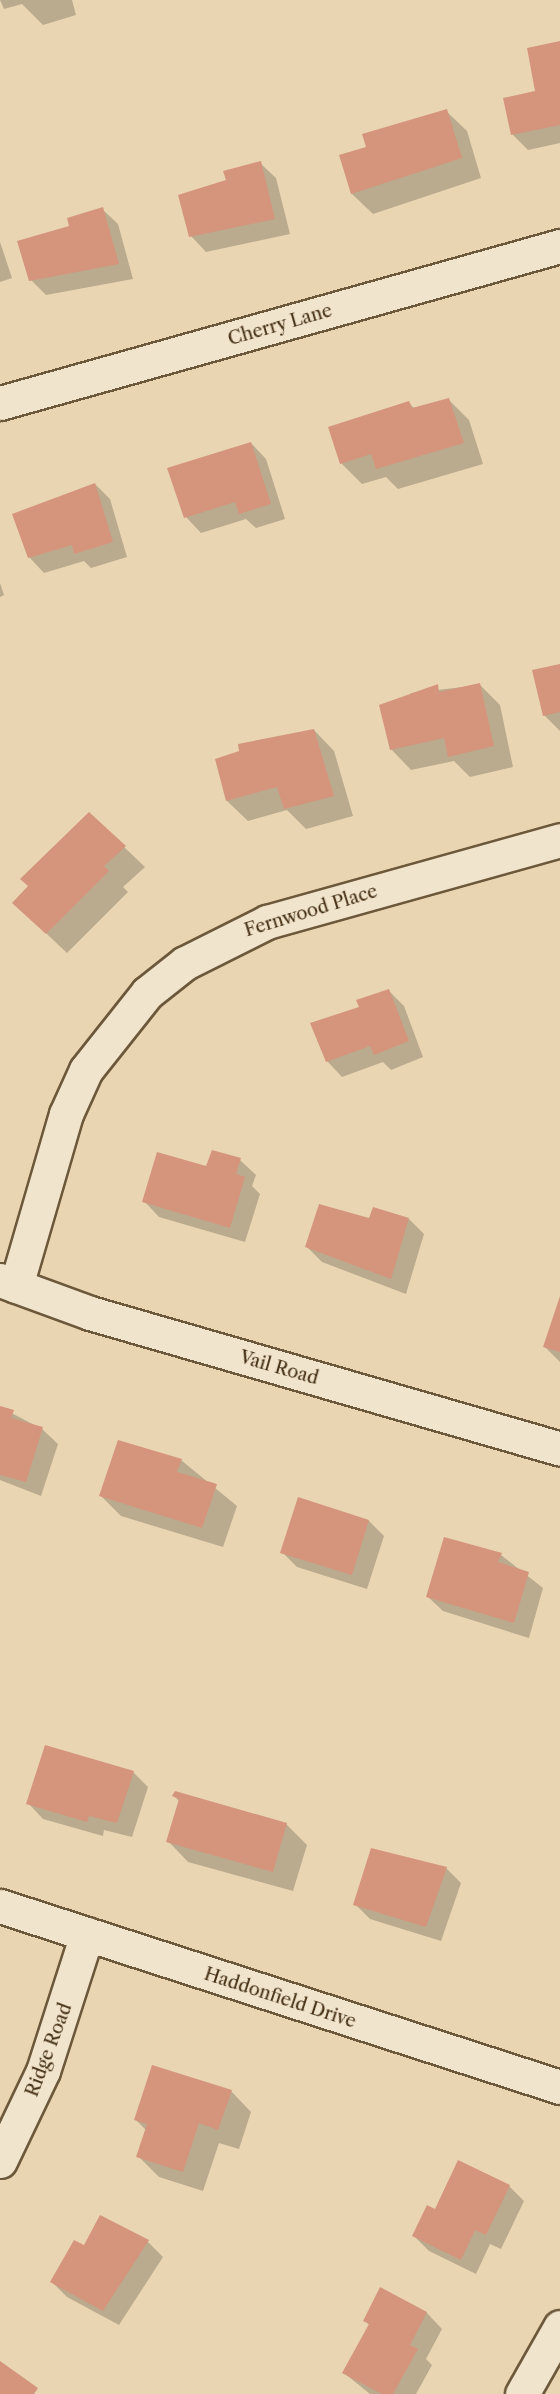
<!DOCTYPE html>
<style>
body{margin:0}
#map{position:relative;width:560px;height:2394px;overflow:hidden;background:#e9d5b2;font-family:"Libre Caslon Text",serif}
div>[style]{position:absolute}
.shadow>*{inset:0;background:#0003}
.building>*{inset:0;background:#d5947c}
.roads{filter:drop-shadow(2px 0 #6c583a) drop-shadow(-2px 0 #6c583a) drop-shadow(0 2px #6c583a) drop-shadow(0 -2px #6c583a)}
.minor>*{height:33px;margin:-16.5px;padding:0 16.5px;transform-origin:16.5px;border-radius:16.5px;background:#f1e4cd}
.tertiary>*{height:33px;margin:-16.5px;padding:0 16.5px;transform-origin:16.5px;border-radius:16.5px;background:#f1e4cd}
span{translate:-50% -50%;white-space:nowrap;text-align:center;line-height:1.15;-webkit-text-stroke:6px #f1e4cd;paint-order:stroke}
.street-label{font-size:18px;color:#432e12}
</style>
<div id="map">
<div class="shadow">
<i style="clip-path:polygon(0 0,72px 0,76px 15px,43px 25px,22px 4px,4px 9px)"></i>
<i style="clip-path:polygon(560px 43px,560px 143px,528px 150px,513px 135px)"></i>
<i style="clip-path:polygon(446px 111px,467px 131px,481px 178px,373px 214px,352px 194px,368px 148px)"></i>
<i style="clip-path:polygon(260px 163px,276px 178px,290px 234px,206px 252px,191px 236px,228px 181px)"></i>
<i style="clip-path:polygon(102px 209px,118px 224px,133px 279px,46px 295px,31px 280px,71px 227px)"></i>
<i style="clip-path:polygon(0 242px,12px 278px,0 282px)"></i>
<i style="clip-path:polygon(448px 399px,469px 420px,483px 464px,398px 489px,386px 477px,362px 484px,341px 463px,409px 403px,415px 409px)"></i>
<i style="clip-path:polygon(251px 443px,266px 459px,285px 519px,256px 528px,246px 519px,201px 533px,186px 517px)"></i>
<i style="clip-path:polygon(95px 484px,110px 499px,127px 557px,91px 568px,84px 561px,44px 573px,29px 557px)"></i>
<i style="clip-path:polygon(0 583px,4px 595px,0 597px)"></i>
<i style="clip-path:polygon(560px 666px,560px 731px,544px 715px)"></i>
<i style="clip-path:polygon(480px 685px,500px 705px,513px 767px,470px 777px,454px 761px,411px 770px,391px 749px,411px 693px)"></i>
<i style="clip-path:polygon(314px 730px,334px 751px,353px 816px,306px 829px,287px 810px,248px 821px,227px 801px,217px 760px)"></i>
<i style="clip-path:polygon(124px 847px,145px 867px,123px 887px,128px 892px,67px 953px,14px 903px)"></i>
<i style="clip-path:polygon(388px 990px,404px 1006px,423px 1057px,391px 1070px,383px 1062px,342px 1077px,327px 1061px,361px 1008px)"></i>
<i style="clip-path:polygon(240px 1160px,256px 1175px,252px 1186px,260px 1194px,245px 1242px,159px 1217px,144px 1201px,207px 1168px)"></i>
<i style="clip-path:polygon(409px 1219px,424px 1234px,406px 1294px,322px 1262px,307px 1247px)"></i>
<i style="clip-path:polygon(560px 1300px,560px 1362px,545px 1347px)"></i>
<i style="clip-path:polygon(0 1407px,42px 1429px,58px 1444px,41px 1496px,0 1480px)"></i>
<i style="clip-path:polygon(181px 1460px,237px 1506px,223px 1547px,121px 1516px,101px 1496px)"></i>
<i style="clip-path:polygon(369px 1521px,384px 1536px,367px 1589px,297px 1567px,282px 1552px)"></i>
<i style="clip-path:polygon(501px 1555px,543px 1588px,529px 1638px,443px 1611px,427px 1596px)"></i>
<i style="clip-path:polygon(133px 1772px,148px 1787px,132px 1837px,104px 1830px,103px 1836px,43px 1819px,28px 1803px)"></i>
<i style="clip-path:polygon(174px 1796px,286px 1824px,307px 1845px,293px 1891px,188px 1862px,168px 1841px,180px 1802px)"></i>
<i style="clip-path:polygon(446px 1868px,461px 1883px,441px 1941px,370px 1919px,355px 1904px)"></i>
<i style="clip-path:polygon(231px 2091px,251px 2112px,239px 2149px,219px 2143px,203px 2191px,159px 2177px,138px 2156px,147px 2131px,136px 2120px)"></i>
<i style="clip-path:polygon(509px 2186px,524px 2201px,501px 2249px,490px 2244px,476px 2274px,429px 2251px,414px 2236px,436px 2211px)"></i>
<i style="clip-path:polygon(101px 2217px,148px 2242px,163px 2257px,119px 2325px,67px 2297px,52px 2282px,85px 2247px)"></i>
<i style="clip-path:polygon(381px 2289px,427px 2313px,442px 2329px,426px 2359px,432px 2365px,416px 2394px,370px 2394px,344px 2373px,370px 2326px,365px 2320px)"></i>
</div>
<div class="building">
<i style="clip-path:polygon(560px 41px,560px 125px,511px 135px,503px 98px,535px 91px,527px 48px)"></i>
<i style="clip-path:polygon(447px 109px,462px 158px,351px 194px,339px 155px,366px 147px,362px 134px)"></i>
<i style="clip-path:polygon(261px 161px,275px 219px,189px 237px,178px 195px,226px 180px,223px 171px)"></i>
<i style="clip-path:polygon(103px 207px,119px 264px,29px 281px,17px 241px,69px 226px,67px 218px)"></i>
<i style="clip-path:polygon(449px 398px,464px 443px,376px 469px,371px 454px,340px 464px,328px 427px,409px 401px,412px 408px)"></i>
<i style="clip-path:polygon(251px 442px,271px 504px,239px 514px,235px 502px,184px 518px,167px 468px)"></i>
<i style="clip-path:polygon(95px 483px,113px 542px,74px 554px,72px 545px,28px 558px,12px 514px)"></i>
<i style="clip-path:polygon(560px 664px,560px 712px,543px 716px,532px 670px)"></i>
<i style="clip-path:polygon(480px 683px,494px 746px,448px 757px,444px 738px,390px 750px,379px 705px,438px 684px,439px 692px)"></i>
<i style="clip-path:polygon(314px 729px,334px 796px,284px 809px,277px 787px,226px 801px,215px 759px,239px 751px,238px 744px)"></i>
<i style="clip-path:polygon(89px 812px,126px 846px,104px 866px,109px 871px,46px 934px,12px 903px,28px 886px,20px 879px)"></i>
<i style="clip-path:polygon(389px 989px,409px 1041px,374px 1055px,370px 1046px,326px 1062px,310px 1023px,359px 1007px,356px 1000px)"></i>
<i style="clip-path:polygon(212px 1150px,241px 1158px,236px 1174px,245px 1177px,230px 1228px,142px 1202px,157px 1152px,206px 1166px)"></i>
<i style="clip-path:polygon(319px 1204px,369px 1218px,373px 1207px,409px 1218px,391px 1279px,305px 1247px)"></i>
<i style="clip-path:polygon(560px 1296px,560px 1352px,543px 1347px)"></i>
<i style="clip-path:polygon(0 1406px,14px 1410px,11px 1418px,43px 1427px,26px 1482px,0 1475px)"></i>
<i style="clip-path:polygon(118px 1440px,182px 1459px,177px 1472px,217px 1484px,202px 1528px,99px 1496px)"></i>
<i style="clip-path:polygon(298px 1497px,369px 1520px,352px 1575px,280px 1553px)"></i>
<i style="clip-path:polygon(444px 1537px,502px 1553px,498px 1562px,529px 1572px,514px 1623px,426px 1597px)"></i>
<i style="clip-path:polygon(45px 1745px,134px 1771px,117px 1823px,89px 1816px,87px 1822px,26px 1804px)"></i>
<i style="clip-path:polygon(175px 1791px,287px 1823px,273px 1872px,166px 1842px,179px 1799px,172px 1796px)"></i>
<i style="clip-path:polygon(371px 1848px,447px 1867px,426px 1927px,353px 1905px)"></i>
<i style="clip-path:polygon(152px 2065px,232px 2090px,218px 2130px,199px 2123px,183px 2172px,136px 2157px,147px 2124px,134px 2120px)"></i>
<i style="clip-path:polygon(458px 2160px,510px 2185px,486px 2235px,475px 2230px,461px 2260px,412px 2236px,427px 2205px,435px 2209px)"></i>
<i style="clip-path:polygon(100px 2215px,149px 2240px,103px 2311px,50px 2282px,74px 2240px,84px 2245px)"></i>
<i style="clip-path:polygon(380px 2287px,427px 2312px,410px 2345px,418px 2349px,393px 2394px,382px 2394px,342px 2373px,369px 2324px,363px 2321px)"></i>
<i style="clip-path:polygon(0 2361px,38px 2388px,34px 2394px,0 2394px)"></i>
</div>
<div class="roads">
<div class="minor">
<i style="left:0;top:403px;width:582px;rotate:-15.66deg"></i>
<i style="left:16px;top:1286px;width:179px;rotate:-73.8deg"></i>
<i style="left:66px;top:1114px;width:48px;rotate:-65.6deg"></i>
<i style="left:86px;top:1070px;width:98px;rotate:-51.6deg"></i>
<i style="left:147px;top:993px;width:48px;rotate:-38.3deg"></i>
<i style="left:185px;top:963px;width:92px;rotate:-26.6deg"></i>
<i style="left:267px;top:922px;width:304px;rotate:-15.6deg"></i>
<i style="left:0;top:1906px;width:589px;rotate:17.91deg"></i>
<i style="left:0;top:2161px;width:100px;rotate:-64.5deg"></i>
<i style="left:43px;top:2071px;width:144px;rotate:-72.2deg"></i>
<i style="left:522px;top:2394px;width:77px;rotate:-60.4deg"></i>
</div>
<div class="tertiary">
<i style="left:0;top:1280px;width:96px;rotate:20.1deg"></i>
<i style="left:90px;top:1313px;width:489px;rotate:16.1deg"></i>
</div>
</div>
<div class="street-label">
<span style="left:280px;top:325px;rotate:-16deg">Cherry Lane</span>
<span style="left:311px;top:911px;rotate:-17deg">Fernwood Place</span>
<span style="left:279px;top:1368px;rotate:16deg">Vail Road</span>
<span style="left:280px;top:1998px;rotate:18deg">Haddonfield Drive</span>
<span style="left:49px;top:2050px;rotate:-69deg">Ridge Road</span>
</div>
</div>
